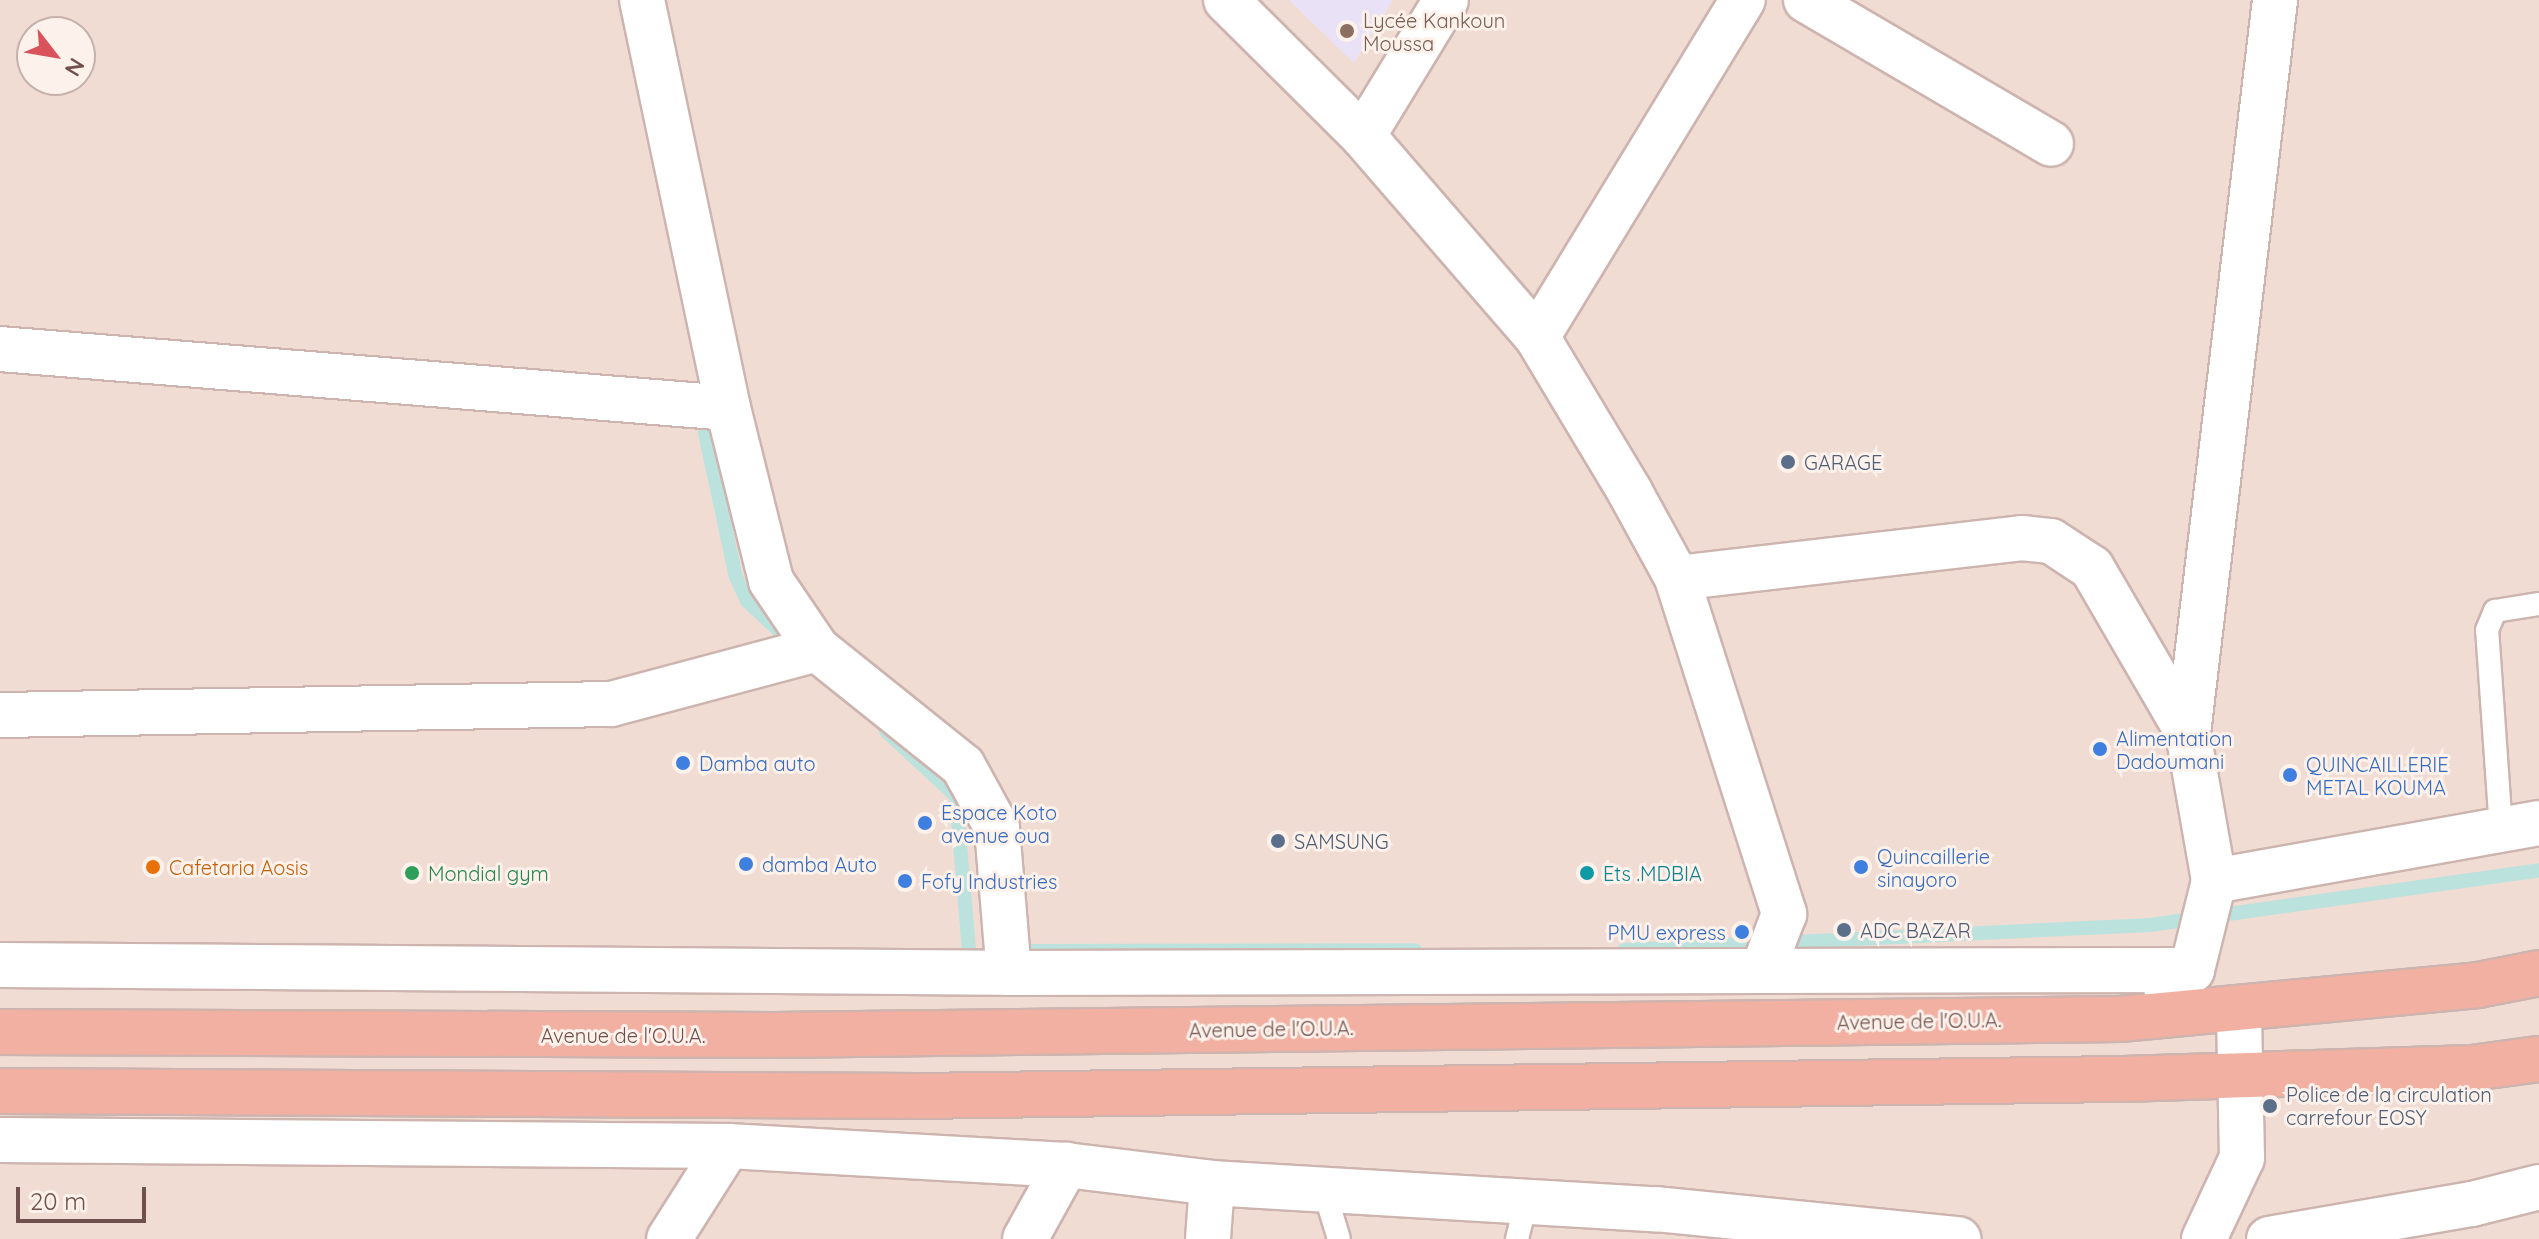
<!DOCTYPE html>
<meta charset="utf-8">
<style>
body{margin:0}
#map{position:relative;width:2539px;height:1239px;overflow:hidden;background:#faece5;font-family:Quicksand,sans-serif}
div>[style]{position:absolute}
.residential>*{inset:0;background:#f1dcd4}
.education>*{inset:0;background:#e9e2f6}
.stream>*{height:14px;margin:-7px;padding:0 7px;transform-origin:7px;border-radius:7px;background:#bbe2dd}
.roads{filter:drop-shadow(2px 0 #cdb4af) drop-shadow(-2px 0 #cdb4af) drop-shadow(0 2px #cdb4af) drop-shadow(0 -2px #cdb4af)}
.service>*{height:22px;margin:-11px;padding:0 11px;transform-origin:11px;border-radius:11px;background:#fff}
.minor>*{height:44px;margin:-22px;padding:0 22px;transform-origin:22px;border-radius:22px;background:#fff}
.secondary>*{height:44px;margin:-22px;padding:0 22px;transform-origin:22px;border-radius:22px;background:#fff}
.trunk>*{height:44px;margin:-22px;padding:0 22px;transform-origin:22px;border-radius:22px;background:#f1b0a2}
.dots>*{width:22px;height:22px;translate:-50% -50%;box-sizing:border-box;border:4px solid #fdf1eb;border-radius:50%}
span{translate:-50% -50%;white-space:nowrap;text-align:center;line-height:1.15;-webkit-text-stroke:6px #fdf1eb;paint-order:stroke}
.education-label{font-size:20px;color:#785e54}
.left{translate:0 -50%;text-align:left}
.service-label{font-size:20px;color:#4e5e75}
.shop-label{font-size:20px;color:#366cbe}
.right{translate:-100% -50%;text-align:right}
.food-label{font-size:20px;color:#c56008}
.leisure-label{font-size:20px;color:#27864d}
.culture-label{font-size:20px;color:#0d838f}
.street-label{font-size:20px;color:#70504c}
.north{position:absolute;left:16px;top:16px;width:80px;height:80px;box-sizing:border-box;background:#fdf1eb;border:2px solid #c5b1ab;border-radius:50%;rotate:121deg;font-size:22px;font-weight:700;line-height:32px;text-align:center;color:#70504c}
.north::after{content:'';display:block;margin:auto;width:28px;height:36px;background:#d9545a;clip-path:polygon(50% 0,100% 100%,50% 72%,0 100%)}
.scale{position:absolute;left:16px;top:1187px;width:130px;height:36px;box-sizing:border-box;border:4px solid #70504c;border-top:0;padding-left:10px;font-size:24px;line-height:28px;white-space:nowrap;color:#70504c;-webkit-text-stroke:6px #fdf1eb;paint-order:stroke}
</style>
<div id="map">
<div class="residential">
<i style="clip-path:polygon(evenodd,0 0,2539px 0,2539px 1239px,0 1239px,0 0,32px 32px,80px 32px,80px 80px,32px 80px,32px 32px)"></i>
</div>
<div class="education">
<i style="clip-path:polygon(1289px 0,1393px 0,1354px 63px)"></i>
</div>
<div class="stream">
<i style="left:705px;top:433px;width:147px;rotate:77.9deg"></i>
<i style="left:736px;top:577px;width:26px;rotate:65deg"></i>
<i style="left:747px;top:601px;width:57px;rotate:42.9deg"></i>
<i style="left:886px;top:731px;width:96px;rotate:42.9deg"></i>
<i style="left:956px;top:796px;width:156px;rotate:85.2deg"></i>
<i style="left:1624px;top:950px;width:527px;rotate:-2.72deg"></i>
<i style="left:2150px;top:925px;width:393px;rotate:-8deg"></i>
<i style="left:1012px;top:951px;width:403px;rotate:-0.1deg"></i>
</div>
<div class="roads">
<div class="service">
<i style="left:2501px;top:829px;width:199px;rotate:-94deg"></i>
<i style="left:2487px;top:630px;width:21px;rotate:-67deg"></i>
<i style="left:2495px;top:611px;width:45px;rotate:-9deg"></i>
<i style="left:1324px;top:1190px;width:51px;rotate:73deg"></i>
<i style="left:1517px;top:1239px;width:38px;rotate:-76deg"></i>
</div>
<div class="minor">
<i style="left:642px;top:0;width:417px;rotate:78.1deg"></i>
<i style="left:728px;top:408px;width:178px;rotate:76deg"></i>
<i style="left:771px;top:581px;width:82px;rotate:55.9deg"></i>
<i style="left:817px;top:649px;width:187px;rotate:38.7deg"></i>
<i style="left:963px;top:766px;width:71px;rotate:61.3deg"></i>
<i style="left:997px;top:828px;width:145px;rotate:85.3deg"></i>
<i style="left:1226px;top:0;width:193px;rotate:44.8deg"></i>
<i style="left:1363px;top:136px;width:266px;rotate:49.1deg"></i>
<i style="left:1537px;top:337px;width:181px;rotate:59deg"></i>
<i style="left:1630px;top:492px;width:98px;rotate:61.3deg"></i>
<i style="left:1677px;top:578px;width:353px;rotate:72.3deg"></i>
<i style="left:1784px;top:914px;width:57px;rotate:110.7deg"></i>
<i style="left:1806px;top:0;width:284px;rotate:30.4deg"></i>
<i style="left:1363px;top:136px;width:159px;rotate:-58.6deg"></i>
<i style="left:1537px;top:337px;width:395px;rotate:-58.6deg"></i>
<i style="left:0;top:349px;width:730px;rotate:4.63deg"></i>
<i style="left:1677px;top:578px;width:347px;rotate:-6.6deg"></i>
<i style="left:2022px;top:538px;width:29px;rotate:6deg"></i>
<i style="left:2051px;top:541px;width:49px;rotate:33.4deg"></i>
<i style="left:2092px;top:568px;width:191px;rotate:59.8deg"></i>
<i style="left:2188px;top:733px;width:150px;rotate:80deg"></i>
<i style="left:2214px;top:881px;width:92px;rotate:103.9deg"></i>
<i style="left:2192px;top:970px;width:31px;rotate:149deg"></i>
<i style="left:0;top:715px;width:611px;rotate:-1.03deg"></i>
<i style="left:611px;top:704px;width:213px;rotate:-14.9deg"></i>
<i style="left:2188px;top:733px;width:738px;rotate:-83.23deg"></i>
<i style="left:2214px;top:881px;width:330px;rotate:-10.1deg"></i>
<i style="left:0;top:965px;width:1009px;rotate:0.45deg"></i>
<i style="left:1009px;top:973px;width:1183px;rotate:-0.15deg"></i>
<i style="left:669px;top:1239px;width:110px;rotate:-57.6deg"></i>
<i style="left:1025px;top:1239px;width:85px;rotate:-61deg"></i>
<i style="left:1208px;top:1239px;width:56px;rotate:-85.9deg"></i>
<i style="left:2269px;top:1239px;width:206px;rotate:-9.8deg"></i>
<i style="left:2472px;top:1204px;width:69px;rotate:-14.2deg"></i>
</div>
<div class="secondary">
<i style="left:0;top:1140px;width:728px;rotate:0.47deg"></i>
<i style="left:728px;top:1146px;width:339px;rotate:3.2deg"></i>
<i style="left:1066px;top:1165px;width:147px;rotate:7deg"></i>
<i style="left:1212px;top:1183px;width:445px;rotate:3.4deg"></i>
<i style="left:1656px;top:1209px;width:304px;rotate:5.7deg"></i>
<i style="left:2204px;top:1239px;width:89px;rotate:-64.9deg"></i>
<i style="left:2242px;top:1158px;width:149px;rotate:-91.2deg"></i>
</div>
<div class="trunk">
<i style="left:0;top:1032px;width:774px;rotate:0.22deg"></i>
<i style="left:774px;top:1035px;width:1346px;rotate:-0.68deg"></i>
<i style="left:2120px;top:1019px;width:360px;rotate:-5.4deg"></i>
<i style="left:2478px;top:985px;width:62px;rotate:-11.1deg"></i>
<i style="left:0;top:1091px;width:916px;rotate:0.31deg"></i>
<i style="left:916px;top:1096px;width:1207px;rotate:-0.81deg"></i>
<i style="left:2123px;top:1079px;width:349px;rotate:-1.8deg"></i>
<i style="left:2472px;top:1068px;width:68px;rotate:-7.7deg"></i>
</div>
</div>
<div class="dots">
<i style="left:1347px;top:31px;background:#8d6e63"></i>
<i style="left:1788px;top:462px;background:#5c6f8a"></i>
<i style="left:2100px;top:749px;background:#3f7fe0"></i>
<i style="left:683px;top:763px;background:#3f7fe0"></i>
<i style="left:2290px;top:775px;background:#3f7fe0"></i>
<i style="left:925px;top:823px;background:#3f7fe0"></i>
<i style="left:1278px;top:841px;background:#5c6f8a"></i>
<i style="left:746px;top:864px;background:#3f7fe0"></i>
<i style="left:153px;top:867px;background:#e8710a"></i>
<i style="left:1861px;top:867px;background:#3f7fe0"></i>
<i style="left:412px;top:873px;background:#2e9e5b"></i>
<i style="left:1587px;top:873px;background:#0f9aa8"></i>
<i style="left:905px;top:881px;background:#3f7fe0"></i>
<i style="left:1844px;top:930px;background:#5c6f8a"></i>
<i style="left:1742px;top:932px;background:#3f7fe0"></i>
<i style="left:2270px;top:1106px;background:#5c6f8a"></i>
</div>
<div class="education-label">
<span class="left" style="left:1363px;top:32px">Lycée Kankoun<br>Moussa</span>
</div>
<div class="service-label">
<span class="left" style="left:1804px;top:462px">GARAGE</span>
<span class="left" style="left:1294px;top:841px">SAMSUNG</span>
<span class="left" style="left:1860px;top:930px">ADC BAZAR</span>
<span class="left" style="left:2286px;top:1106px">Police de la circulation<br>carrefour EOSY</span>
</div>
<div class="shop-label">
<span class="left" style="left:2116px;top:750px">Alimentation<br>Dadoumani</span>
<span class="left" style="left:699px;top:763px">Damba auto</span>
<span class="left" style="left:2306px;top:776px">QUINCAILLERIE<br>METAL KOUMA</span>
<span class="left" style="left:941px;top:824px">Espace Koto<br>avenue oua</span>
<span class="left" style="left:1877px;top:868px">Quincaillerie<br>sinayoro</span>
<span class="left" style="left:762px;top:864px">damba Auto</span>
<span class="left" style="left:921px;top:881px">Fofy Industries</span>
<span class="right" style="left:1726px;top:932px">PMU express</span>
</div>
<div class="food-label">
<span class="left" style="left:169px;top:867px">Cafetaria Aosis</span>
</div>
<div class="leisure-label">
<span class="left" style="left:428px;top:873px">Mondial gym</span>
</div>
<div class="culture-label">
<span class="left" style="left:1603px;top:873px">Ets .MDBIA</span>
</div>
<div class="street-label">
<span style="left:1919px;top:1021px;rotate:-1deg">Avenue de l'O.U.A.</span>
<span style="left:1271px;top:1029px;rotate:-1deg">Avenue de l'O.U.A.</span>
<span style="left:623px;top:1035px">Avenue de l'O.U.A.</span>
</div>
<div class="north">N</div>
<div class="scale">20 m</div>
</div>
